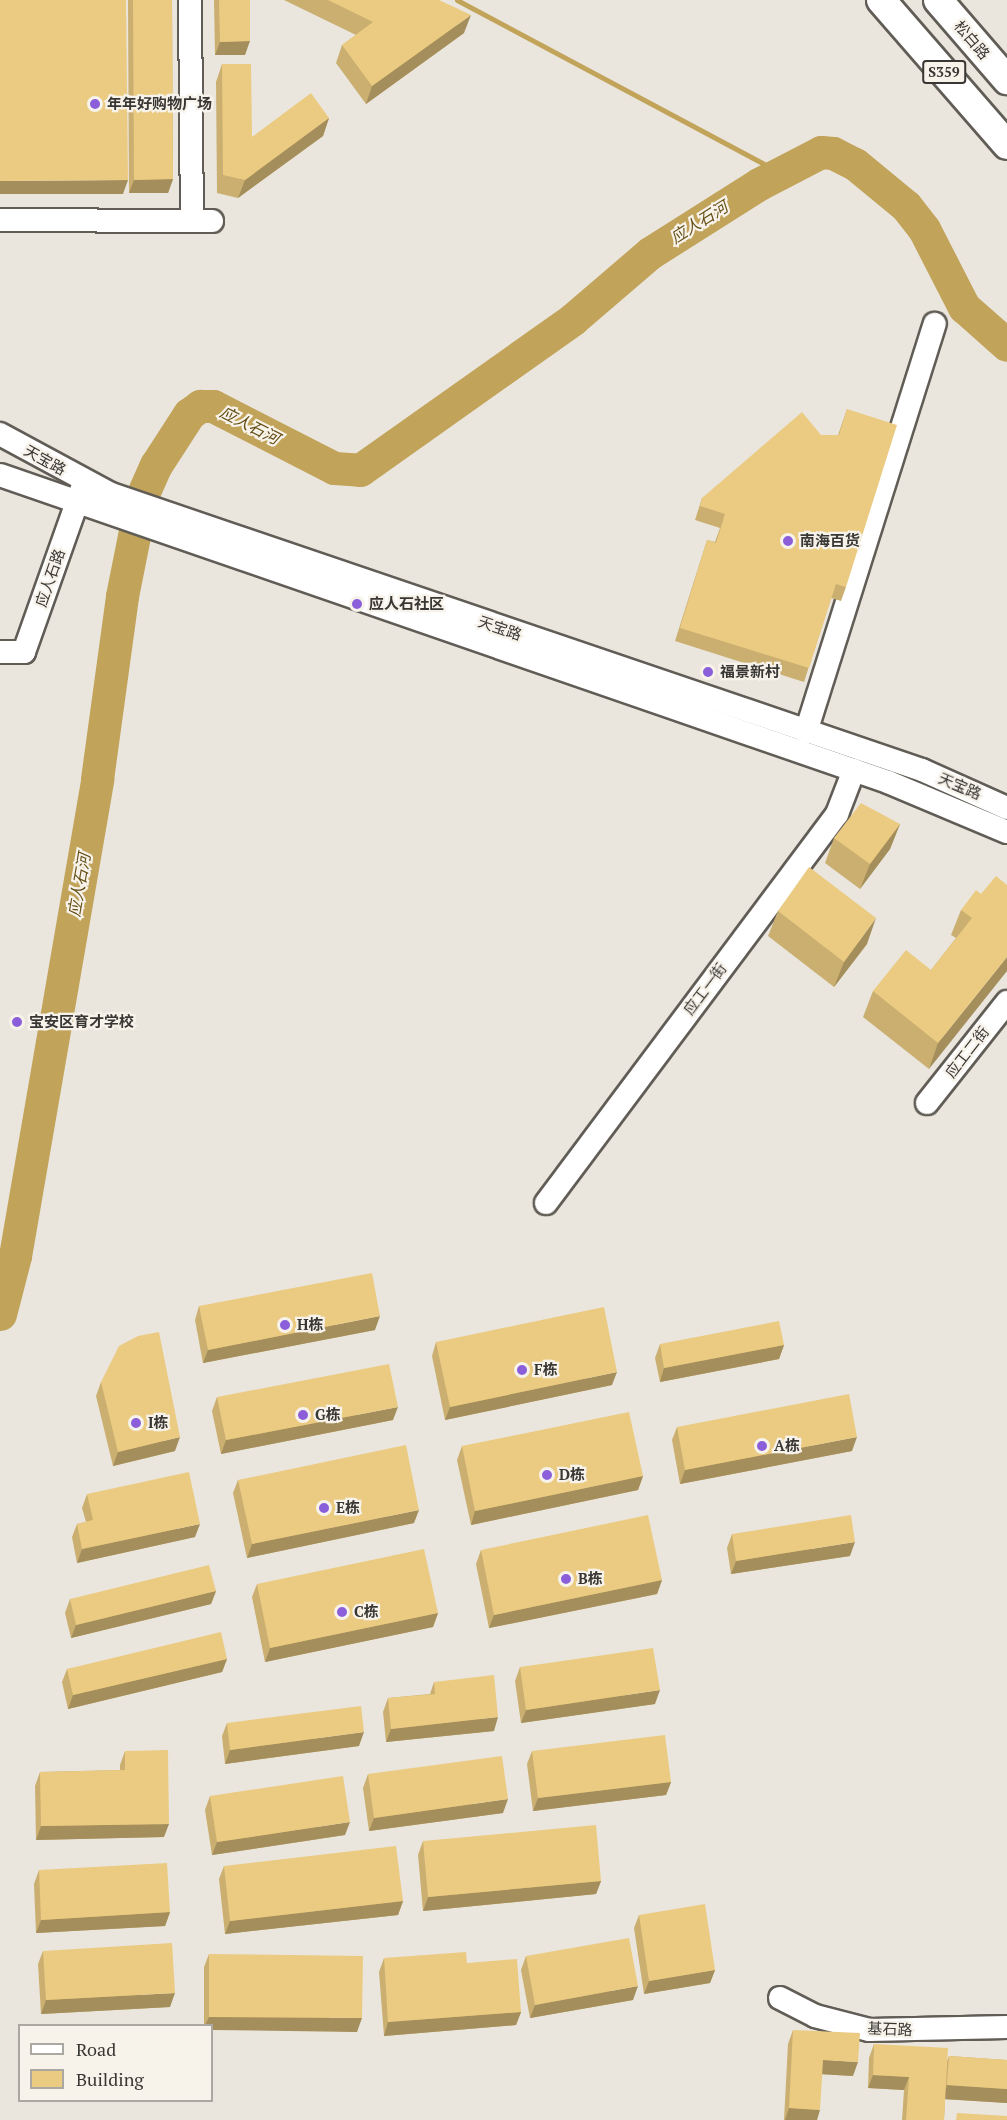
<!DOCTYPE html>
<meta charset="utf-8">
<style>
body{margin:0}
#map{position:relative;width:1007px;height:2120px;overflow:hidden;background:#eae6dd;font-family:"PT Serif","Noto Sans SC",serif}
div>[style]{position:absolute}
.stream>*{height:5px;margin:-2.5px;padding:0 2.5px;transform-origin:2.5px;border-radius:2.5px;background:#c2a35a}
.river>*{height:33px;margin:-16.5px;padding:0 16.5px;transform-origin:16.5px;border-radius:16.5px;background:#c2a35a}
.roads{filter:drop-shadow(2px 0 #615d56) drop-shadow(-2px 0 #615d56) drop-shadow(0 2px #615d56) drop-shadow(0 -2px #615d56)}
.minor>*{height:22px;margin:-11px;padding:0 11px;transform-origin:11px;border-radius:11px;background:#fff}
.major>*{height:28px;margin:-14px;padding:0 14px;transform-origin:14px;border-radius:14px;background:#fff}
.wall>*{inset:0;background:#caaf70}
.shaded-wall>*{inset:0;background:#a48e5b}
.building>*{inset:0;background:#ebcb82}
.dots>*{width:16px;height:16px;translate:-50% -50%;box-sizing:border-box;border:3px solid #f7f3ea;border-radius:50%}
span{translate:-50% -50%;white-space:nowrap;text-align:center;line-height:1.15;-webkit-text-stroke:4.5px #f7f3ea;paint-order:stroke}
.shield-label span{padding:2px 4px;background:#f7f3ea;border:2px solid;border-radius:4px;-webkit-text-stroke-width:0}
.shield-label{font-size:14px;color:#393734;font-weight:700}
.street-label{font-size:15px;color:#393734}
.poi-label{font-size:15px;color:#393734;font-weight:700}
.left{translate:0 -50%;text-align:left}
.water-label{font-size:16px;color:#654f17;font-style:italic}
.legend{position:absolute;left:18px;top:2024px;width:195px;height:78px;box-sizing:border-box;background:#f7f3ea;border:2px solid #aba8a1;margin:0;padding:8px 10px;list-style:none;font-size:18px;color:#393734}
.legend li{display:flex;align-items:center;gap:12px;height:30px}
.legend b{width:30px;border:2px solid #aba8a1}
</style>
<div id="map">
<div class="stream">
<i style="left:457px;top:0;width:365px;rotate:28.1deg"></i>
</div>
<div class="river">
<i style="left:0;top:1314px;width:60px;rotate:-75.5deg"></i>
<i style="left:15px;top:1256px;width:484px;rotate:-80.2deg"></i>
<i style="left:97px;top:779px;width:185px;rotate:-82.2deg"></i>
<i style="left:122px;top:596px;width:102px;rotate:-78.7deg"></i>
<i style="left:142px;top:496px;width:34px;rotate:-66deg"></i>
<i style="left:156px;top:465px;width:61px;rotate:-57.1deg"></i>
<i style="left:189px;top:414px;width:14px;rotate:-36deg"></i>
<i style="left:200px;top:406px;width:13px"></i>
<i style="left:213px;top:406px;width:136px;rotate:27.1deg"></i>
<i style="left:334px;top:468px;width:26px;rotate:4deg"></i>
<i style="left:360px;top:470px;width:261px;rotate:-35.3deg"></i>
<i style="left:573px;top:319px;width:101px;rotate:-40.6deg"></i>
<i style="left:650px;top:253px;width:129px;rotate:-32.3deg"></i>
<i style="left:759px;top:184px;width:70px;rotate:-27.3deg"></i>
<i style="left:821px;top:152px;width:12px;rotate:5deg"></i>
<i style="left:833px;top:153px;width:25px;rotate:27deg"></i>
<i style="left:855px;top:164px;width:66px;rotate:39.5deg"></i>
<i style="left:906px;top:206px;width:29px;rotate:52deg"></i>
<i style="left:924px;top:229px;width:88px;rotate:62.9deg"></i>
<i style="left:964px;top:307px;width:57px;rotate:41.5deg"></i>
</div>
<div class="roads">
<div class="minor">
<i style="left:190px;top:0;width:221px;rotate:89.5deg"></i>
<i style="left:0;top:220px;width:212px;rotate:0.3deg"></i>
<i style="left:0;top:434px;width:126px;rotate:28.4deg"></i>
<i style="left:111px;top:494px;width:857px;rotate:18.79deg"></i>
<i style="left:922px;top:770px;width:93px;rotate:24.1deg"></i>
<i style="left:0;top:475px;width:940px;rotate:19.07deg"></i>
<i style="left:888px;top:782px;width:129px;rotate:22.8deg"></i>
<i style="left:0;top:652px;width:24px"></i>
<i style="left:24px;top:652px;width:174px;rotate:-70.5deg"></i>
<i style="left:806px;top:732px;width:428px;rotate:-72.5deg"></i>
<i style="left:927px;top:1103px;width:129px;rotate:-51.6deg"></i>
<i style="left:546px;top:1203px;width:486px;rotate:-53.2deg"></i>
<i style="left:837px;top:814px;width:47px;rotate:-68.9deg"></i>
<i style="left:780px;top:1998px;width:39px;rotate:27deg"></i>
<i style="left:815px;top:2016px;width:56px;rotate:14.5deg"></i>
<i style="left:869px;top:2030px;width:138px;rotate:-1.2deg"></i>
</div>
<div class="major">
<i style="left:881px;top:0;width:192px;rotate:49deg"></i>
<i style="left:938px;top:0;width:106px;rotate:49.2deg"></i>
</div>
</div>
<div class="wall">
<i style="clip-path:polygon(128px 0,172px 0,173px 179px,168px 193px,129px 193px)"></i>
<i style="clip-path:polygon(214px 0,250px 0,245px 55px,215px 55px)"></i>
<i style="clip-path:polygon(284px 0,439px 0,464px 33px,366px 104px,336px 63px,342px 45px,356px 35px)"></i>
<i style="clip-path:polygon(222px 64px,252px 137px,329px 118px,323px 136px,238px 198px,217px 193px,216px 82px)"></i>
<i style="clip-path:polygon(847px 409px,846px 587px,841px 601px,831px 598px,804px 682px,675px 641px,707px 540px,715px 542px,720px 528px,695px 520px,702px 498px,821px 435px,838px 435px)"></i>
<i style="clip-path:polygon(900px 824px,890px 849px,860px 889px,825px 863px,834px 838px)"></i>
<i style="clip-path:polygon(1007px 885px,929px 1069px,863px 1017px,873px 991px,931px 970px,956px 938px,951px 935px,961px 910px,981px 894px)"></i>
<i style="clip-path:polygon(778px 911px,867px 944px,834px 987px,768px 936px)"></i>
<i style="clip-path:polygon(199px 1306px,375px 1330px,203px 1363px,195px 1320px)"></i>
<i style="clip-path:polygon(436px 1342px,612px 1385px,445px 1420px,432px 1356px)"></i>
<i style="clip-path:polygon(660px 1344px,784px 1345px,779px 1359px,660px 1382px,655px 1358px)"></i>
<i style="clip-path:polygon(101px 1382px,175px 1451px,113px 1466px,96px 1396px)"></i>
<i style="clip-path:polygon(217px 1397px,393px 1420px,221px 1454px,212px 1411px)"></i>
<i style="clip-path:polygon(677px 1427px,852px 1451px,680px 1484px,672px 1440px)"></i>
<i style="clip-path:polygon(462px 1446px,643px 1476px,638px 1490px,471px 1525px,457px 1460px)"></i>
<i style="clip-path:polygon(238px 1480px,414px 1523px,247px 1558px,233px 1493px)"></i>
<i style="clip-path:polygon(87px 1494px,195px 1537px,77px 1563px,72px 1537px,77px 1524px,86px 1522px,82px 1508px)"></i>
<i style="clip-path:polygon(732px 1534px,850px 1556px,731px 1574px,727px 1548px)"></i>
<i style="clip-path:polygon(481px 1550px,662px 1580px,657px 1594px,489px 1628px,476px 1564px)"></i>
<i style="clip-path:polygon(257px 1584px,438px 1613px,433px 1627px,265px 1662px,252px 1597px)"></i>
<i style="clip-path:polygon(216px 1591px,211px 1604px,71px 1638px,65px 1613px,70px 1599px)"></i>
<i style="clip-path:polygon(227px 1659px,222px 1672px,68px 1709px,62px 1682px,67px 1669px)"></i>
<i style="clip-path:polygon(520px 1667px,655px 1704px,521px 1723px,515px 1681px)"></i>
<i style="clip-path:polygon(434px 1682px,494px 1731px,386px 1742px,383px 1712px,388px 1698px,430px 1694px)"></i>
<i style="clip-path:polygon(227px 1723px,359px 1746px,225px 1764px,222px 1736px)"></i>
<i style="clip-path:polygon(125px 1751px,164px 1837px,36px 1840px,35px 1786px,40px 1772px,120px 1770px,120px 1765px)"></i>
<i style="clip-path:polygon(532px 1751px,671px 1782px,666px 1795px,533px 1811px,527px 1764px)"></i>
<i style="clip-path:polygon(368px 1774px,503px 1813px,369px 1831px,363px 1788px)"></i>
<i style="clip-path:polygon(210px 1796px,345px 1835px,212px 1855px,205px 1810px)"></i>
<i style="clip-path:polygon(423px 1841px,601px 1881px,596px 1894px,423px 1911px,418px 1855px)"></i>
<i style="clip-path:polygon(224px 1866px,403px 1901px,398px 1915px,225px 1934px,219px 1879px)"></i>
<i style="clip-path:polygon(39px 1870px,170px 1912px,165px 1926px,36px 1933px,34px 1884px)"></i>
<i style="clip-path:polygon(639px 1915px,715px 1970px,710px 1983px,644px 1994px,634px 1928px)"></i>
<i style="clip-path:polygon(43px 1951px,170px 2007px,41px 2014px,38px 1964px)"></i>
<i style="clip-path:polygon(209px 1954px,357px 2032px,204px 2025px,204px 1967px)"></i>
<i style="clip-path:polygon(526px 1956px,633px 2000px,530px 2018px,521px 1970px)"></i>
<i style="clip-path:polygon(384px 1958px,467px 1963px,521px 2012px,516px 2025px,384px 2036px,379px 1972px)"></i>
<i style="clip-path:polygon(793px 2030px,853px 2076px,822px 2074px,817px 2120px,784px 2120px,788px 2044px)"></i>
<i style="clip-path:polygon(874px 2044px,947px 2061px,949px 2056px,1007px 2060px,1007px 2103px,945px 2099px,944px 2120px,902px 2120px,904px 2090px,868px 2088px,869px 2058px)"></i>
</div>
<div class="shaded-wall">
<i style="clip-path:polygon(471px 15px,464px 33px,366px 104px,372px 86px)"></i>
<i style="clip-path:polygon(250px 41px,245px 55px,215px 55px,220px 42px)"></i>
<i style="clip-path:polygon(329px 118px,323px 136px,238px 198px,245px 180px)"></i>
<i style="clip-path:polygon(173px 179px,168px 193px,129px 193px,134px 180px)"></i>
<i style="clip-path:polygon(128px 180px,123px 194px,0 194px,0 181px)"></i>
<i style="clip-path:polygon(900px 824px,890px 849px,860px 889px,870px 864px)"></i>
<i style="clip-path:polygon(876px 918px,867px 944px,834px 987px,844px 962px)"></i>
<i style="clip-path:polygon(1007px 957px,1007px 971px,929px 1069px,938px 1043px)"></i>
<i style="clip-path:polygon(380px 1316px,375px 1330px,203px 1363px,208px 1350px)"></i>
<i style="clip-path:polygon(784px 1345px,779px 1359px,660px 1382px,664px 1368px)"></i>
<i style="clip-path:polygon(617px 1372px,612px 1385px,445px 1420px,450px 1407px)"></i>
<i style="clip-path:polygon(398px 1407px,393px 1420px,221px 1454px,226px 1440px)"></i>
<i style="clip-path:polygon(180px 1437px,175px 1451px,113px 1466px,118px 1452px)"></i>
<i style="clip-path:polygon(857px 1437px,852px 1451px,680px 1484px,685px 1470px)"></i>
<i style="clip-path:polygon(643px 1476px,638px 1490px,471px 1525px,475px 1511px)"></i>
<i style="clip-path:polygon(419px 1510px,414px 1523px,247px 1558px,252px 1544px)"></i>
<i style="clip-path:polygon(200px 1524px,195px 1537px,77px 1563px,82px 1549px)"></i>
<i style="clip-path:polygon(855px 1542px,850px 1556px,731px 1574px,736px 1561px)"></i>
<i style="clip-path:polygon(662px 1580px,657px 1594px,489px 1628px,494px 1615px)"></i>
<i style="clip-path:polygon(216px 1591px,211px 1604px,71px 1638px,76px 1625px)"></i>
<i style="clip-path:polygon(438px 1613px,433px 1627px,265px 1662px,270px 1648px)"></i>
<i style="clip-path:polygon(227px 1659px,222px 1672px,68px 1709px,73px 1695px)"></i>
<i style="clip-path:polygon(660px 1690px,655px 1704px,521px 1723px,526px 1710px)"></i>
<i style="clip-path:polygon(498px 1717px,494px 1731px,386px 1742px,391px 1729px)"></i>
<i style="clip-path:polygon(364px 1732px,359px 1746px,225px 1764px,230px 1750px)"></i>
<i style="clip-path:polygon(671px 1782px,666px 1795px,533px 1811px,538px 1798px)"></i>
<i style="clip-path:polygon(508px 1799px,503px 1813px,369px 1831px,374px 1818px)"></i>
<i style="clip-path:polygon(350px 1822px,345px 1835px,212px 1855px,217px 1842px)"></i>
<i style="clip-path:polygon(169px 1824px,164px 1837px,36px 1840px,41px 1826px)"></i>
<i style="clip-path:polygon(601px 1881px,596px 1894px,423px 1911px,428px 1897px)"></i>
<i style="clip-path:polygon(403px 1901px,398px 1915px,225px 1934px,230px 1921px)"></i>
<i style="clip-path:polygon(170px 1912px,165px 1926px,36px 1933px,41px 1920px)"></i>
<i style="clip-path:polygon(715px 1970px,710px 1983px,644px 1994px,649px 1981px)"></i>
<i style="clip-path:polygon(638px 1986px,633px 2000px,530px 2018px,535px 2005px)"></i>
<i style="clip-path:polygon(175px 1993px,170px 2007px,41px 2014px,46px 2000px)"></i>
<i style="clip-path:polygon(521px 2012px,516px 2025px,384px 2036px,388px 2022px)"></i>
<i style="clip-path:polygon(209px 2017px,362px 2018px,357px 2032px,212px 2030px,212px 2025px,205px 2025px)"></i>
<i style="clip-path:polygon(823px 2060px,858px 2062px,853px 2076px,818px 2074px)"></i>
<i style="clip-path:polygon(873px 2075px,909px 2077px,904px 2090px,868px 2088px)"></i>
<i style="clip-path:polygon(947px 2085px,1007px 2089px,1007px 2103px,942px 2099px)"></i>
<i style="clip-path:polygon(789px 2108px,820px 2110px,817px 2120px,785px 2120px)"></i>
</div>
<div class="building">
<i style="clip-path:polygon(0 0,126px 0,128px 180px,0 181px)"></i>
<i style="clip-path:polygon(133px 0,172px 0,173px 179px,134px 180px)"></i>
<i style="clip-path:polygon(219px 0,250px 0,250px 41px,220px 42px)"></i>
<i style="clip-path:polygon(328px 0,439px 0,471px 15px,372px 86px,342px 45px,373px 22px)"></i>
<i style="clip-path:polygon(222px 64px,251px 64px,252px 137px,311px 93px,329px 118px,245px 180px,223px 175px)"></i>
<i style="clip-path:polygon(847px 409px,897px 425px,846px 587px,836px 584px,809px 668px,680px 628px,707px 540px,716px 543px,725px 514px,700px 506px,702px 498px,802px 412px,821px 435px,839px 435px)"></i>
<i style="clip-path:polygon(861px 803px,900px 824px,870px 864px,834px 838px)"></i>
<i style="clip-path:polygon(809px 867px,876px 918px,844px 962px,778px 911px)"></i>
<i style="clip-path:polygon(996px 876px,1007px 885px,1007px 957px,938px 1043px,873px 991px,906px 950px,931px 970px,972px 918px,961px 910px,976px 890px,981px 894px)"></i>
<i style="clip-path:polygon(372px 1273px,380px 1316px,208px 1350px,199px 1306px)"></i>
<i style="clip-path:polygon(604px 1307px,617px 1372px,450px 1407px,436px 1342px)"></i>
<i style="clip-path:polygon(779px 1321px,784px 1345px,664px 1368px,660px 1344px)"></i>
<i style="clip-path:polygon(159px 1332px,180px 1437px,118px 1452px,101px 1382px,119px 1346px,138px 1336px)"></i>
<i style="clip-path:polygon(389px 1364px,398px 1407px,226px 1440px,217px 1397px)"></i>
<i style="clip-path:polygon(849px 1394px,857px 1437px,685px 1470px,677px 1427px)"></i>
<i style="clip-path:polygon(629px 1412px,643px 1476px,475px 1511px,462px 1446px)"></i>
<i style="clip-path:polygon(406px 1445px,419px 1510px,252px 1544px,238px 1480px)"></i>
<i style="clip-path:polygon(189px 1472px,200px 1524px,82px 1549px,77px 1524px,93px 1520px,87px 1494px)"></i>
<i style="clip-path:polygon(648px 1515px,662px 1580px,494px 1615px,481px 1550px)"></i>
<i style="clip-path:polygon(851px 1515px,855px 1542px,736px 1561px,732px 1534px)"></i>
<i style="clip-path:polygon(424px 1549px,438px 1613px,270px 1648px,257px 1584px)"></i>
<i style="clip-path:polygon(209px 1565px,216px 1591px,76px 1625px,70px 1599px)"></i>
<i style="clip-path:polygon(221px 1632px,227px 1659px,73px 1695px,67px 1669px)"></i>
<i style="clip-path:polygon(653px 1648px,660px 1690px,526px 1710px,520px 1667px)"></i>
<i style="clip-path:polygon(494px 1675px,498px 1717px,391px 1729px,388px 1698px,435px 1694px,434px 1682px)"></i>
<i style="clip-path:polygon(361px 1706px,364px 1732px,230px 1750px,227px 1723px)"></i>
<i style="clip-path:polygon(665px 1735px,671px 1782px,538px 1798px,532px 1751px)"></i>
<i style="clip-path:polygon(168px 1750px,169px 1824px,41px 1826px,40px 1772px,125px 1770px,125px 1751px)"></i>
<i style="clip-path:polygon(502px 1756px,508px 1799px,374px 1818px,368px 1774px)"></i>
<i style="clip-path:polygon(343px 1776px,350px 1822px,217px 1842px,210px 1796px)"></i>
<i style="clip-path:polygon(596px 1825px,601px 1881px,428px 1897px,423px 1841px)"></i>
<i style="clip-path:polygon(396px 1846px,403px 1901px,230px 1921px,224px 1866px)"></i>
<i style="clip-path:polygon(167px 1863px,170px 1912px,41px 1920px,39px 1870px)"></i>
<i style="clip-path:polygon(705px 1904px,715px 1970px,649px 1981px,639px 1915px)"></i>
<i style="clip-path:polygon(629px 1938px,638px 1986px,535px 2005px,526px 1956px)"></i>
<i style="clip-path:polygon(172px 1943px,175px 1993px,46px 2000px,43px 1951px)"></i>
<i style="clip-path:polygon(466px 1952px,467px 1963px,517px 1959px,521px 2012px,388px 2022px,384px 1958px)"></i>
<i style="clip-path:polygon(209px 1954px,363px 1956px,362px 2018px,209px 2017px)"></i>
<i style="clip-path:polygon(793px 2030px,860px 2033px,858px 2062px,823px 2060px,820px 2110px,789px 2108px)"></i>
<i style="clip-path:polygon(874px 2044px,948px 2048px,944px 2120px,906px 2120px,909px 2077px,873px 2075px)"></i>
<i style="clip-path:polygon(949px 2056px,1007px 2060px,1007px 2089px,947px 2085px)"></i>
<i style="clip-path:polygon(957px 2113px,1007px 2116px,1007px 2120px,956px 2120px)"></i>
</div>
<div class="dots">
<i style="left:95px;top:104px;background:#8b5fda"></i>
<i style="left:788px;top:541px;background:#8b5fda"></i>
<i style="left:357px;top:604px;background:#8b5fda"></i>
<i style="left:708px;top:672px;background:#8b5fda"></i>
<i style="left:17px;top:1022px;background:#8b5fda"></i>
<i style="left:285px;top:1325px;background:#8b5fda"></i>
<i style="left:522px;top:1370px;background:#8b5fda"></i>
<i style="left:303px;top:1415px;background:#8b5fda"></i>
<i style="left:136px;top:1423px;background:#8b5fda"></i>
<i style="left:762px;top:1446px;background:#8b5fda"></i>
<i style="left:547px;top:1475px;background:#8b5fda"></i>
<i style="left:324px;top:1508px;background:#8b5fda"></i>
<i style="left:566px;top:1579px;background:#8b5fda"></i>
<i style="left:342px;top:1612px;background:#8b5fda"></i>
</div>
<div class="shield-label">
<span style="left:944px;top:72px">S359</span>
</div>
<div class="street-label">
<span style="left:972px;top:40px;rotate:49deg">松白路</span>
<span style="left:45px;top:460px;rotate:29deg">天宝路</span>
<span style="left:50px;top:578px;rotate:-71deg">应人石路</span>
<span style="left:500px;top:628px;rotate:19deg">天宝路</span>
<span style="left:960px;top:786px;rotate:23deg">天宝路</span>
<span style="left:705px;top:989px;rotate:-53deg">应工一街</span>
<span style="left:967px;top:1052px;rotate:-52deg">应工二街</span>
<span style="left:890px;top:2029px;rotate:2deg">基石路</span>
</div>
<div class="poi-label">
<span class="left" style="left:107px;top:104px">年年好购物广场</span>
<span class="left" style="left:800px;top:541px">南海百货</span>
<span class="left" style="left:369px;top:604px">应人石社区</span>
<span class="left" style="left:720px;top:672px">福景新村</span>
<span class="left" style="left:29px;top:1022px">宝安区育才学校</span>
<span class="left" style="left:297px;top:1325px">H栋</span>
<span class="left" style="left:534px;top:1370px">F栋</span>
<span class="left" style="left:315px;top:1415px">G栋</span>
<span class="left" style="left:148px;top:1423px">I栋</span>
<span class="left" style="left:774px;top:1446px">A栋</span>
<span class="left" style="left:559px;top:1475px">D栋</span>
<span class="left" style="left:336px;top:1508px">E栋</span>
<span class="left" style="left:578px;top:1579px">B栋</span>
<span class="left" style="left:354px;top:1612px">C栋</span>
</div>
<div class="water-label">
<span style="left:699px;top:222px;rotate:-32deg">应人石河</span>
<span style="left:250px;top:425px;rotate:27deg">应人石河</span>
<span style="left:79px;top:885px;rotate:-80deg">应人石河</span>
</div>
<ul class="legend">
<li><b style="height:8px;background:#fff"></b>Road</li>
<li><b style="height:16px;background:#ebcb82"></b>Building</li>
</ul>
</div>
